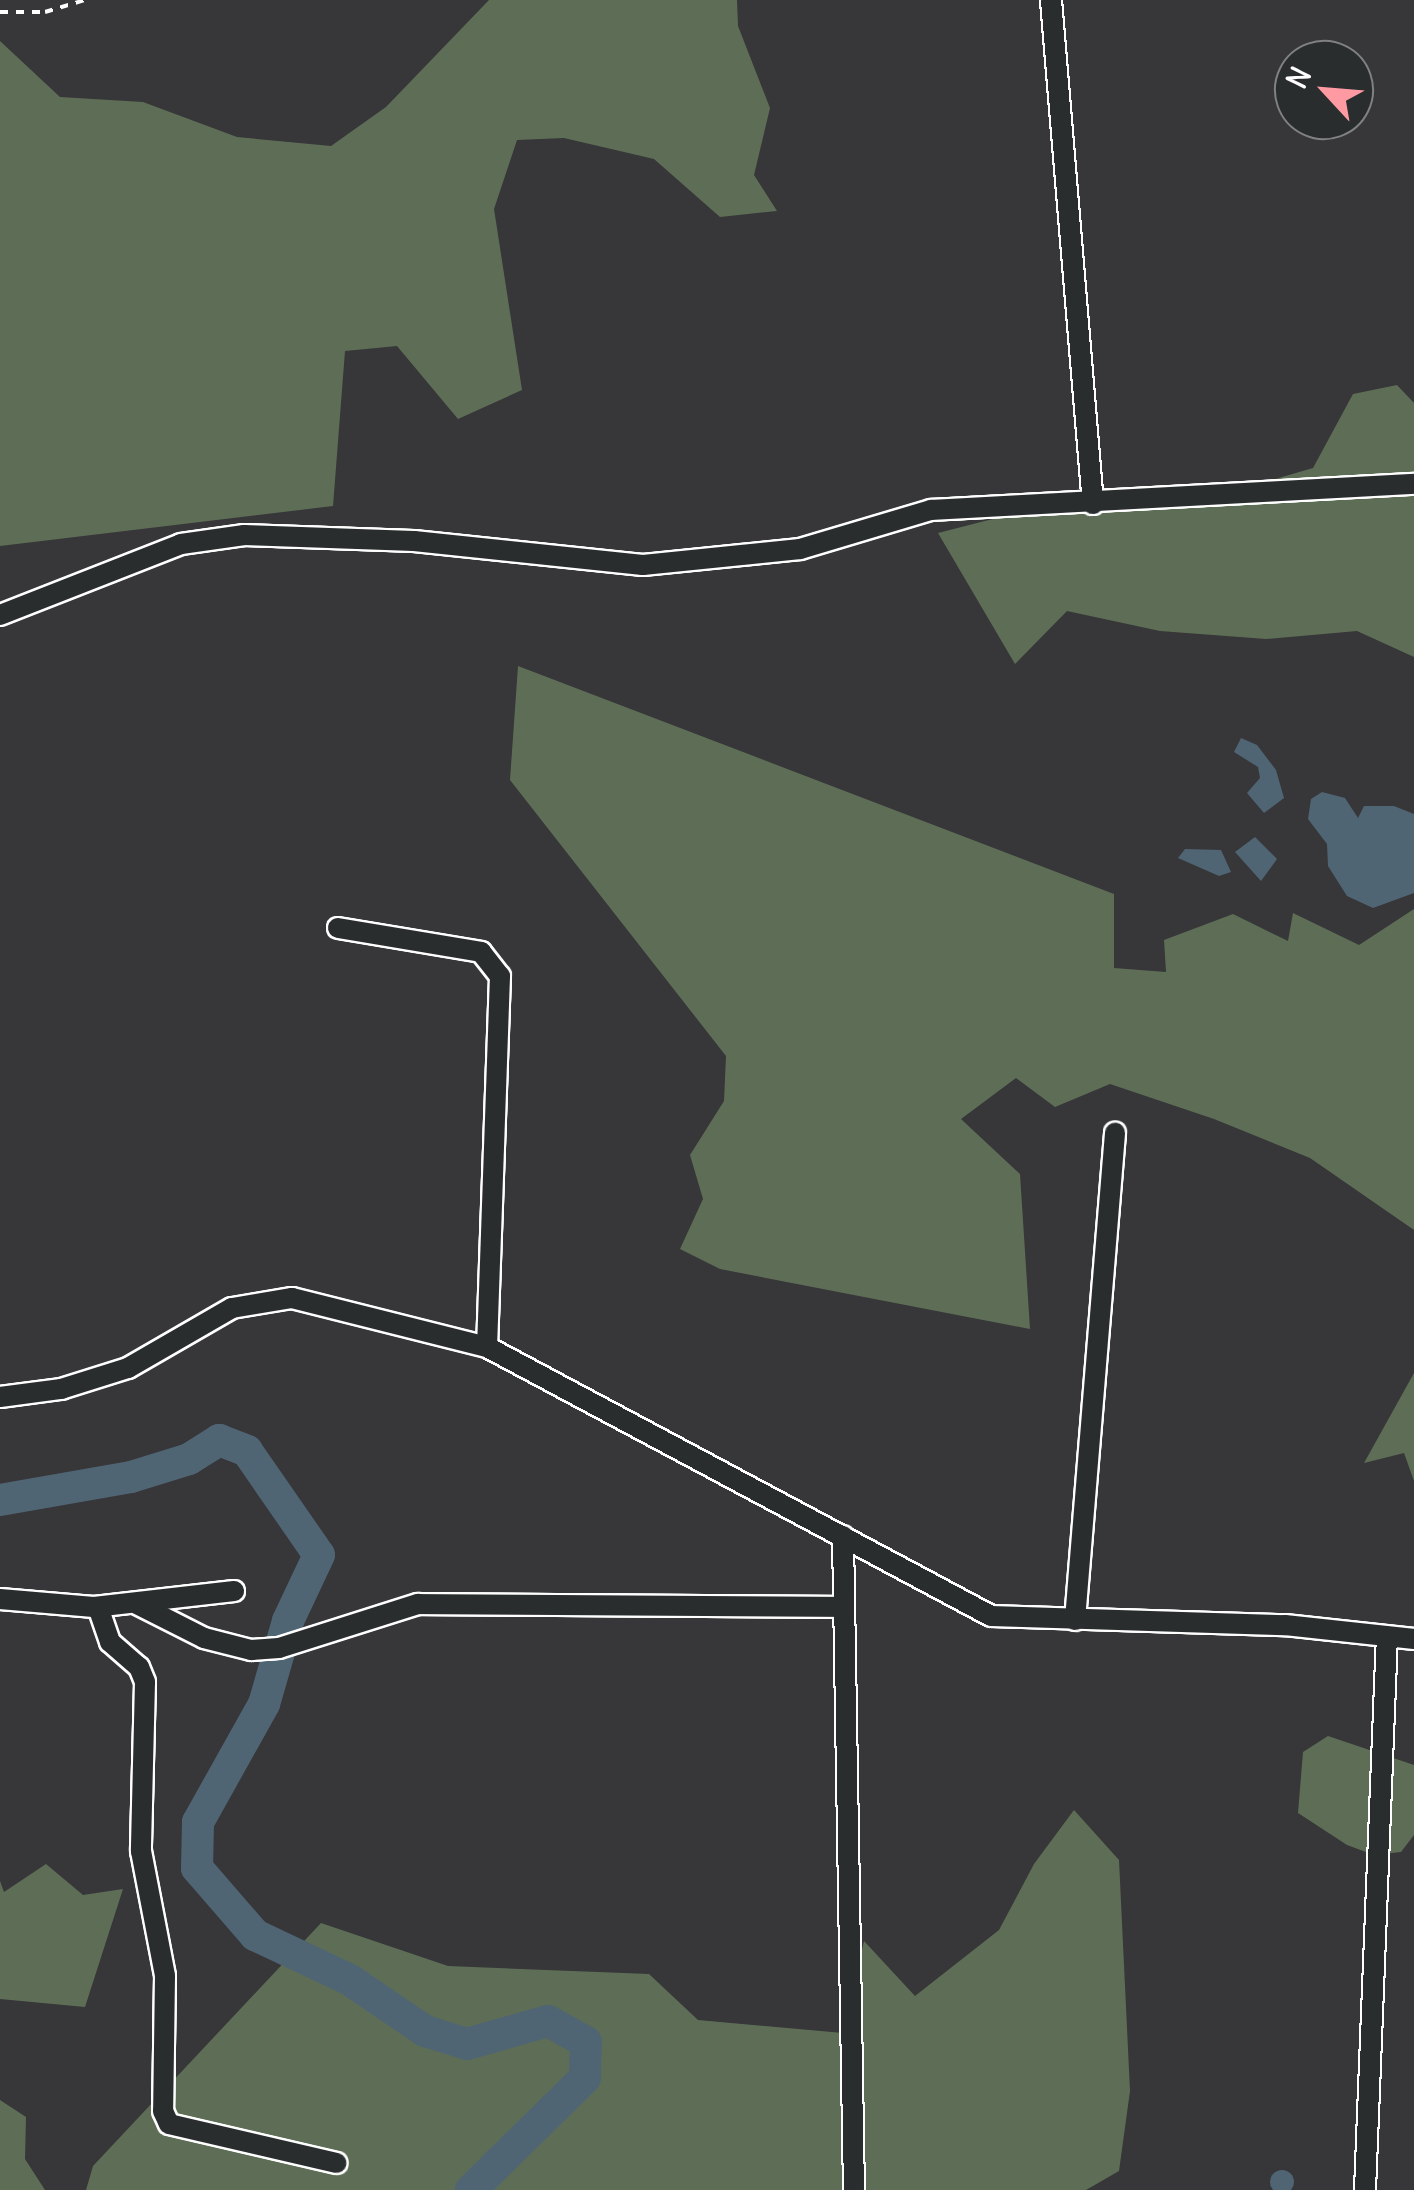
<!DOCTYPE html>
<style>
body{margin:0}
#map{position:relative;width:1414px;height:2190px;overflow:hidden;background:#373639;font-family:Delius,sans-serif}
div>[style]{position:absolute}
.green>*{inset:0;background:#5e6e56}
.water>*{inset:0;background:#506574}
.round{border-radius:50%}
.river>*{height:32px;margin:-16px;padding:0 16px;transform-origin:16px;border-radius:16px;background:#506574}
.path>*{height:4px;margin-top:-2px;transform-origin:0;background:repeating-linear-gradient(90deg,#fff 0 8px,transparent 0 16px)}
.roads{filter:drop-shadow(2px 0 #fff) drop-shadow(-2px 0 #fff) drop-shadow(0 2px #fff) drop-shadow(0 -2px #fff)}
.street>*{height:20px;margin:-10px;padding:0 10px;transform-origin:10px;border-radius:10px;background:#2a2d2e}
span{translate:-50% -50%;white-space:nowrap;text-align:center;line-height:1.15;-webkit-text-stroke:8px #2a2d2e;paint-order:stroke}
.north{position:absolute;left:1274px;top:40px;width:100px;height:100px;box-sizing:border-box;background:#2a2d2e;border:2px solid #7f8182;border-radius:50%;rotate:296deg;font-size:28px;font-weight:700;line-height:40px;text-align:center;color:#fff}
.north::after{content:'';display:block;margin:auto;width:35px;height:45px;background:#ff9aa2;clip-path:polygon(50% 0,100% 100%,50% 72%,0 100%)}
</style>
<div id="map">
<div class="green">
<i style="clip-path:polygon(489px 0,737px 0,738px 26px,770px 108px,754px 175px,777px 211px,720px 217px,654px 159px,564px 138px,517px 140px,494px 209px,522px 390px,458px 419px,397px 346px,345px 351px,333px 506px,0 546px,0 41px,60px 97px,143px 102px,237px 137px,331px 146px,386px 107px)"></i>
<i style="clip-path:polygon(1397px 385px,1414px 403px,1414px 657px,1357px 631px,1266px 639px,1160px 631px,1067px 611px,1015px 664px,938px 533px,1051px 504px,1244px 488px,1313px 468px,1353px 394px)"></i>
<i style="clip-path:polygon(518px 666px,1114px 894px,1114px 968px,1166px 972px,1164px 940px,1233px 914px,1288px 941px,1293px 913px,1359px 945px,1414px 909px,1414px 1230px,1310px 1158px,1214px 1119px,1110px 1084px,1055px 1107px,1016px 1078px,961px 1119px,1020px 1174px,1030px 1329px,720px 1269px,680px 1249px,703px 1199px,690px 1155px,724px 1101px,726px 1056px,510px 780px)"></i>
<i style="clip-path:polygon(1414px 1373px,1414px 1481px,1404px 1453px,1364px 1463px)"></i>
<i style="clip-path:polygon(1328px 1736px,1414px 1765px,1414px 1835px,1401px 1852px,1374px 1855px,1347px 1845px,1298px 1813px,1303px 1752px)"></i>
<i style="clip-path:polygon(1074px 1810px,1119px 1860px,1130px 2091px,1119px 2171px,1086px 2190px,86px 2190px,93px 2166px,321px 1923px,448px 1966px,649px 1974px,698px 2020px,843px 2033px,864px 1941px,915px 1996px,999px 1930px,1034px 1864px)"></i>
<i style="clip-path:polygon(46px 1864px,83px 1895px,123px 1889px,85px 2007px,0 1999px,0 1881px,4px 1892px)"></i>
<i style="clip-path:polygon(0 2100px,26px 2117px,25px 2159px,45px 2190px,0 2190px)"></i>
</div>
<div class="water">
<i style="clip-path:polygon(1241px 738px,1257px 745px,1276px 770px,1284px 798px,1264px 813px,1247px 793px,1260px 778px,1258px 767px,1234px 752px)"></i>
<i style="clip-path:polygon(1322px 792px,1345px 798px,1358px 818px,1364px 806px,1394px 806px,1414px 814px,1414px 893px,1373px 908px,1347px 896px,1328px 866px,1327px 844px,1308px 819px,1311px 799px)"></i>
<i style="clip-path:polygon(1255px 837px,1277px 859px,1261px 881px,1235px 852px)"></i>
<i style="clip-path:polygon(1185px 849px,1221px 850px,1231px 872px,1219px 876px,1178px 858px)"></i>
<i class="round" style="left:1270px;top:2170px;width:24px;height:24px"></i>
</div>
<div class="river">
<i style="left:0;top:1500px;width:133px;rotate:-10deg"></i>
<i style="left:131px;top:1477px;width:61px;rotate:-17.2deg"></i>
<i style="left:189px;top:1459px;width:36px;rotate:-32deg"></i>
<i style="left:219px;top:1440px;width:30px;rotate:21deg"></i>
<i style="left:247px;top:1451px;width:126px;rotate:55.3deg"></i>
<i style="left:319px;top:1555px;width:73px;rotate:115.2deg"></i>
<i style="left:288px;top:1621px;width:86px;rotate:106.1deg"></i>
<i style="left:264px;top:1704px;width:135px;rotate:119.2deg"></i>
<i style="left:198px;top:1822px;width:46px;rotate:91.2deg"></i>
<i style="left:197px;top:1868px;width:89px;rotate:49.1deg"></i>
<i style="left:255px;top:1935px;width:105px;rotate:25.3deg"></i>
<i style="left:350px;top:1980px;width:91px;rotate:34.2deg"></i>
<i style="left:425px;top:2031px;width:44px;rotate:17.2deg"></i>
<i style="left:467px;top:2044px;width:84px;rotate:-15.9deg"></i>
<i style="left:548px;top:2021px;width:43px;rotate:28.9deg"></i>
<i style="left:586px;top:2042px;width:36px;rotate:92deg"></i>
<i style="left:585px;top:2078px;width:160px;rotate:135.5deg"></i>
</div>
<div class="path">
<i style="left:0;top:12px;width:45px"></i>
<i style="left:45px;top:12px;width:42px;rotate:-16.7deg"></i>
</div>
<div class="roads">
<div class="street">
<i style="left:1051px;top:0;width:506px;rotate:85.24deg"></i>
<i style="left:0;top:615px;width:194px;rotate:-21.4deg"></i>
<i style="left:181px;top:544px;width:64px;rotate:-8.1deg"></i>
<i style="left:244px;top:535px;width:170px;rotate:2deg"></i>
<i style="left:414px;top:541px;width:230px;rotate:6deg"></i>
<i style="left:643px;top:565px;width:158px;rotate:-5.8deg"></i>
<i style="left:800px;top:549px;width:137px;rotate:-16.6deg"></i>
<i style="left:931px;top:510px;width:484px;rotate:-3.1deg"></i>
<i style="left:338px;top:928px;width:145px;rotate:9.5deg"></i>
<i style="left:481px;top:952px;width:31px;rotate:52deg"></i>
<i style="left:500px;top:976px;width:371px;rotate:92deg"></i>
<i style="left:0;top:1397px;width:62px;rotate:-7.5deg"></i>
<i style="left:61px;top:1389px;width:70px;rotate:-17.4deg"></i>
<i style="left:128px;top:1368px;width:120px;rotate:-30deg"></i>
<i style="left:232px;top:1308px;width:61px;rotate:-9.5deg"></i>
<i style="left:292px;top:1298px;width:201px;rotate:14.1deg"></i>
<i style="left:487px;top:1347px;width:571px;rotate:28.09deg"></i>
<i style="left:991px;top:1616px;width:294px;rotate:1.8deg"></i>
<i style="left:1285px;top:1625px;width:130px;rotate:6.2deg"></i>
<i style="left:843px;top:1536px;width:654px;rotate:89.04deg"></i>
<i style="left:0;top:1599px;width:94px;rotate:4.9deg"></i>
<i style="left:94px;top:1607px;width:141px;rotate:-6.5deg"></i>
<i style="left:137px;top:1604px;width:75px;rotate:26.9deg"></i>
<i style="left:204px;top:1638px;width:49px;rotate:14.3deg"></i>
<i style="left:251px;top:1650px;width:28px;rotate:-4deg"></i>
<i style="left:279px;top:1648px;width:146px;rotate:-17.6deg"></i>
<i style="left:418px;top:1604px;width:425px;rotate:0.4deg"></i>
<i style="left:98px;top:1607px;width:37px;rotate:71deg"></i>
<i style="left:110px;top:1642px;width:38px;rotate:41deg"></i>
<i style="left:139px;top:1667px;width:16px;rotate:68deg"></i>
<i style="left:145px;top:1682px;width:169px;rotate:91.4deg"></i>
<i style="left:141px;top:1851px;width:127px;rotate:79.1deg"></i>
<i style="left:165px;top:1976px;width:135px;rotate:90.8deg"></i>
<i style="left:163px;top:2111px;width:14px;rotate:65deg"></i>
<i style="left:169px;top:2124px;width:172px;rotate:13.1deg"></i>
<i style="left:1075px;top:1620px;width:489px;rotate:-85.3deg"></i>
<i style="left:1365px;top:2190px;width:554px;rotate:-87.73deg"></i>
</div>
</div>
<div class="north">N</div>
</div>
